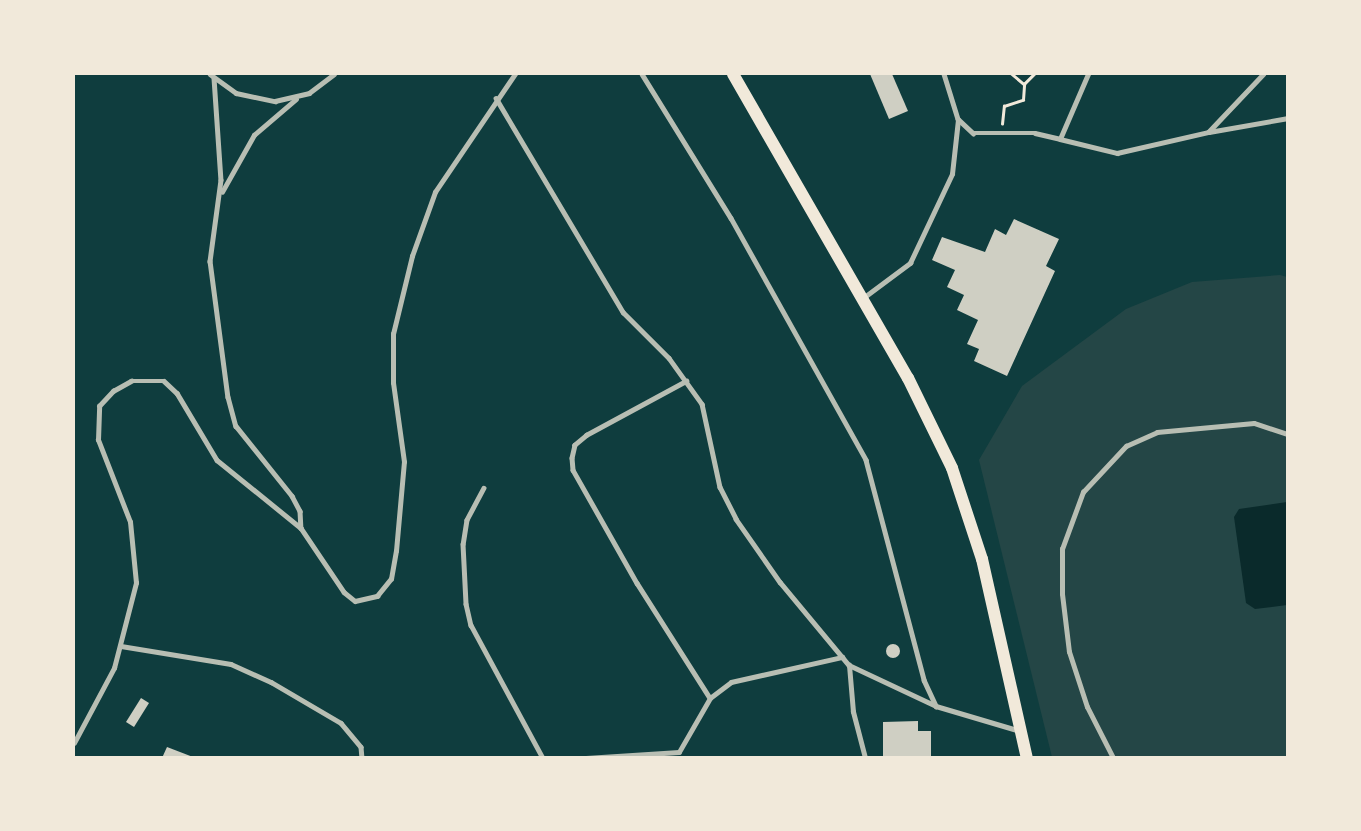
<!DOCTYPE html>
<style>
body{margin:0}
#map{position:relative;width:1361px;height:831px;overflow:hidden;background:#0f3d3e;font-family:"DejaVu Sans",sans-serif}
div>[style]{position:absolute}
.green>*{inset:0;background:#244646}
.water>*{inset:0;background:#0a2a2b}
.building>*{inset:0;background:#cfcfc3}
.round{border-radius:50%}
.path>*{height:2.5px;margin:-1.25px;padding:0 1.25px;transform-origin:1.25px;border-radius:1.25px;background:#f1e9da}
.service>*{height:4.5px;margin:-2.25px;padding:0 2.25px;transform-origin:2.25px;border-radius:2.25px;background:#b8beb3}
.primary>*{height:12px;margin:-6px;padding:0 6px;transform-origin:6px;border-radius:6px;background:#f1e9da}
span{translate:-50% -50%;white-space:nowrap;text-align:center;line-height:1.15;-webkit-text-stroke:5px #f1e9da;paint-order:stroke}
.frame{position:absolute;inset:0;border:75px solid #f1e9da;pointer-events:none}
</style>
<div id="map">
<div class="green">
<i style="clip-path:polygon(1280px 275px,1287px 277px,1287px 757px,1052px 757px,979px 460px,1022px 386px,1126px 309px,1192px 282px)"></i>
</div>
<div class="water">
<i style="clip-path:polygon(1287px 502px,1287px 605px,1255px 609px,1246px 603px,1234px 517px,1239px 509px)"></i>
</div>
<div class="building">
<i style="clip-path:polygon(870px 74px,892px 74px,908px 111px,889px 119px)"></i>
<i style="clip-path:polygon(1014px 219px,1059px 239px,1046px 266px,1055px 271px,1007px 376px,974px 361px,979px 349px,967px 344px,978px 320px,957px 310px,964px 295px,947px 287px,955px 270px,932px 260px,942px 237px,985px 252px,995px 229px,1006px 235px)"></i>
<i class="round" style="left:886px;top:644px;width:14px;height:14px"></i>
<i style="clip-path:polygon(141px 698px,149px 703px,134px 727px,126px 722px)"></i>
<i style="clip-path:polygon(918px 721px,918px 731px,931px 731px,931px 756px,883px 756px,883px 722px)"></i>
<i style="clip-path:polygon(167px 747px,193px 757px,193px 758px,162px 758px)"></i>
</div>
<div class="path">
<i style="left:1012px;top:74px;width:16px;rotate:40deg"></i>
<i style="left:1024px;top:84px;width:14px;rotate:-45deg"></i>
<i style="left:1002px;top:124px;width:18px;rotate:-84deg"></i>
<i style="left:1004px;top:106px;width:20px;rotate:-18deg"></i>
<i style="left:1023px;top:100px;width:16px;rotate:-86deg"></i>
</div>
<div class="service">
<i style="left:210px;top:74px;width:32px;rotate:36deg"></i>
<i style="left:236px;top:93px;width:40px;rotate:12deg"></i>
<i style="left:275px;top:101px;width:35px;rotate:-13deg"></i>
<i style="left:309px;top:93px;width:31px;rotate:-37deg"></i>
<i style="left:642px;top:74px;width:169px;rotate:58.3deg"></i>
<i style="left:731px;top:218px;width:277px;rotate:60.8deg"></i>
<i style="left:866px;top:460px;width:228px;rotate:75.2deg"></i>
<i style="left:924px;top:680px;width:29px;rotate:65deg"></i>
<i style="left:944px;top:74px;width:47px;rotate:72.7deg"></i>
<i style="left:958px;top:119px;width:21px;rotate:43deg"></i>
<i style="left:973px;top:133px;width:62px"></i>
<i style="left:1035px;top:133px;width:26px;rotate:13deg"></i>
<i style="left:1060px;top:139px;width:71px;rotate:-66.7deg"></i>
<i style="left:1264px;top:74px;width:80px;rotate:133.5deg"></i>
<i style="left:1209px;top:132px;width:80px;rotate:-10deg"></i>
<i style="left:214px;top:78px;width:102px;rotate:86.1deg"></i>
<i style="left:221px;top:180px;width:82px;rotate:97.7deg"></i>
<i style="left:210px;top:261px;width:137px;rotate:82.5deg"></i>
<i style="left:228px;top:397px;width:30px;rotate:75deg"></i>
<i style="left:236px;top:426px;width:90px;rotate:51.3deg"></i>
<i style="left:292px;top:496px;width:17px;rotate:62deg"></i>
<i style="left:300px;top:511px;width:17px;rotate:87deg"></i>
<i style="left:301px;top:528px;width:77px;rotate:56.1deg"></i>
<i style="left:344px;top:592px;width:14px;rotate:39deg"></i>
<i style="left:355px;top:601px;width:23px;rotate:-13deg"></i>
<i style="left:377px;top:596px;width:22px;rotate:-51deg"></i>
<i style="left:391px;top:579px;width:28px;rotate:-80deg"></i>
<i style="left:396px;top:551px;width:89px;rotate:-84.9deg"></i>
<i style="left:404px;top:462px;width:80px;rotate:-97.9deg"></i>
<i style="left:393px;top:383px;width:49px;rotate:-90deg"></i>
<i style="left:393px;top:334px;width:80px;rotate:-76.3deg"></i>
<i style="left:412px;top:256px;width:68px;rotate:-70.2deg"></i>
<i style="left:435px;top:192px;width:143px;rotate:-55.9deg"></i>
<i style="left:496px;top:98px;width:249px;rotate:59.3deg"></i>
<i style="left:623px;top:312px;width:65px;rotate:45deg"></i>
<i style="left:669px;top:358px;width:57px;rotate:54.3deg"></i>
<i style="left:702px;top:404px;width:85px;rotate:77.8deg"></i>
<i style="left:720px;top:487px;width:36px;rotate:63deg"></i>
<i style="left:736px;top:519px;width:77px;rotate:55.1deg"></i>
<i style="left:780px;top:582px;width:108px;rotate:50.3deg"></i>
<i style="left:1060px;top:139px;width:59px;rotate:13.8deg"></i>
<i style="left:1117px;top:153px;width:94px;rotate:-12.9deg"></i>
<i style="left:222px;top:192px;width:65px;rotate:-60.7deg"></i>
<i style="left:254px;top:135px;width:55px;rotate:-40.6deg"></i>
<i style="left:863px;top:298px;width:59px;rotate:-36.7deg"></i>
<i style="left:910px;top:263px;width:98px;rotate:-64.7deg"></i>
<i style="left:952px;top:174px;width:54px;rotate:-83.7deg"></i>
<i style="left:687px;top:381px;width:114px;rotate:151.6deg"></i>
<i style="left:587px;top:435px;width:16px;rotate:140deg"></i>
<i style="left:575px;top:445px;width:13px;rotate:103deg"></i>
<i style="left:572px;top:458px;width:12px;rotate:85deg"></i>
<i style="left:573px;top:470px;width:130px;rotate:60.5deg"></i>
<i style="left:637px;top:583px;width:136px;rotate:57.6deg"></i>
<i style="left:484px;top:488px;width:36px;rotate:118deg"></i>
<i style="left:467px;top:520px;width:24px;rotate:99deg"></i>
<i style="left:463px;top:544px;width:60px;rotate:87.1deg"></i>
<i style="left:466px;top:604px;width:22px;rotate:77deg"></i>
<i style="left:471px;top:625px;width:151px;rotate:61.6deg"></i>
<i style="left:121px;top:646px;width:111px;rotate:9.3deg"></i>
<i style="left:231px;top:664px;width:44px;rotate:24.2deg"></i>
<i style="left:271px;top:682px;width:81px;rotate:30.4deg"></i>
<i style="left:341px;top:723px;width:31px;rotate:50deg"></i>
<i style="left:361px;top:747px;width:11px;rotate:85deg"></i>
<i style="left:74px;top:743px;width:85px;rotate:-61.9deg"></i>
<i style="left:114px;top:668px;width:88px;rotate:-75.5deg"></i>
<i style="left:136px;top:583px;width:61px;rotate:-95.6deg"></i>
<i style="left:130px;top:522px;width:88px;rotate:-111.3deg"></i>
<i style="left:98px;top:440px;width:34px;rotate:-88deg"></i>
<i style="left:99px;top:406px;width:21px;rotate:-47deg"></i>
<i style="left:113px;top:391px;width:21px;rotate:-29deg"></i>
<i style="left:131px;top:381px;width:33px"></i>
<i style="left:164px;top:381px;width:18px;rotate:43deg"></i>
<i style="left:177px;top:393px;width:78px;rotate:59.2deg"></i>
<i style="left:217px;top:460px;width:108px;rotate:39deg"></i>
<i style="left:586px;top:758px;width:93px;rotate:-3.7deg"></i>
<i style="left:679px;top:752px;width:62px;rotate:-60.1deg"></i>
<i style="left:710px;top:698px;width:26px;rotate:-37deg"></i>
<i style="left:731px;top:682px;width:114px;rotate:-12.7deg"></i>
<i style="left:865px;top:758px;width:48px;rotate:-104.6deg"></i>
<i style="left:853px;top:712px;width:47px;rotate:-94.9deg"></i>
<i style="left:849px;top:665px;width:96px;rotate:25.2deg"></i>
<i style="left:936px;top:706px;width:84px;rotate:16.5deg"></i>
<i style="left:1113px;top:758px;width:57px;rotate:-117deg"></i>
<i style="left:1087px;top:707px;width:58px;rotate:-108.1deg"></i>
<i style="left:1069px;top:652px;width:58px;rotate:-96.9deg"></i>
<i style="left:1062px;top:594px;width:45px;rotate:-90deg"></i>
<i style="left:1062px;top:549px;width:61px;rotate:-69.8deg"></i>
<i style="left:1083px;top:492px;width:63px;rotate:-46.9deg"></i>
<i style="left:1126px;top:446px;width:34px;rotate:-24deg"></i>
<i style="left:1157px;top:432px;width:97px;rotate:-5.3deg"></i>
<i style="left:1254px;top:423px;width:36px;rotate:18deg"></i>
</div>
<div class="primary">
<i style="left:733px;top:74px;width:351px;rotate:60.1deg"></i>
<i style="left:908px;top:378px;width:100px;rotate:63.9deg"></i>
<i style="left:952px;top:468px;width:96px;rotate:71.8deg"></i>
<i style="left:982px;top:559px;width:204px;rotate:77.3deg"></i>
</div>
<div class="frame"></div>
</div>
